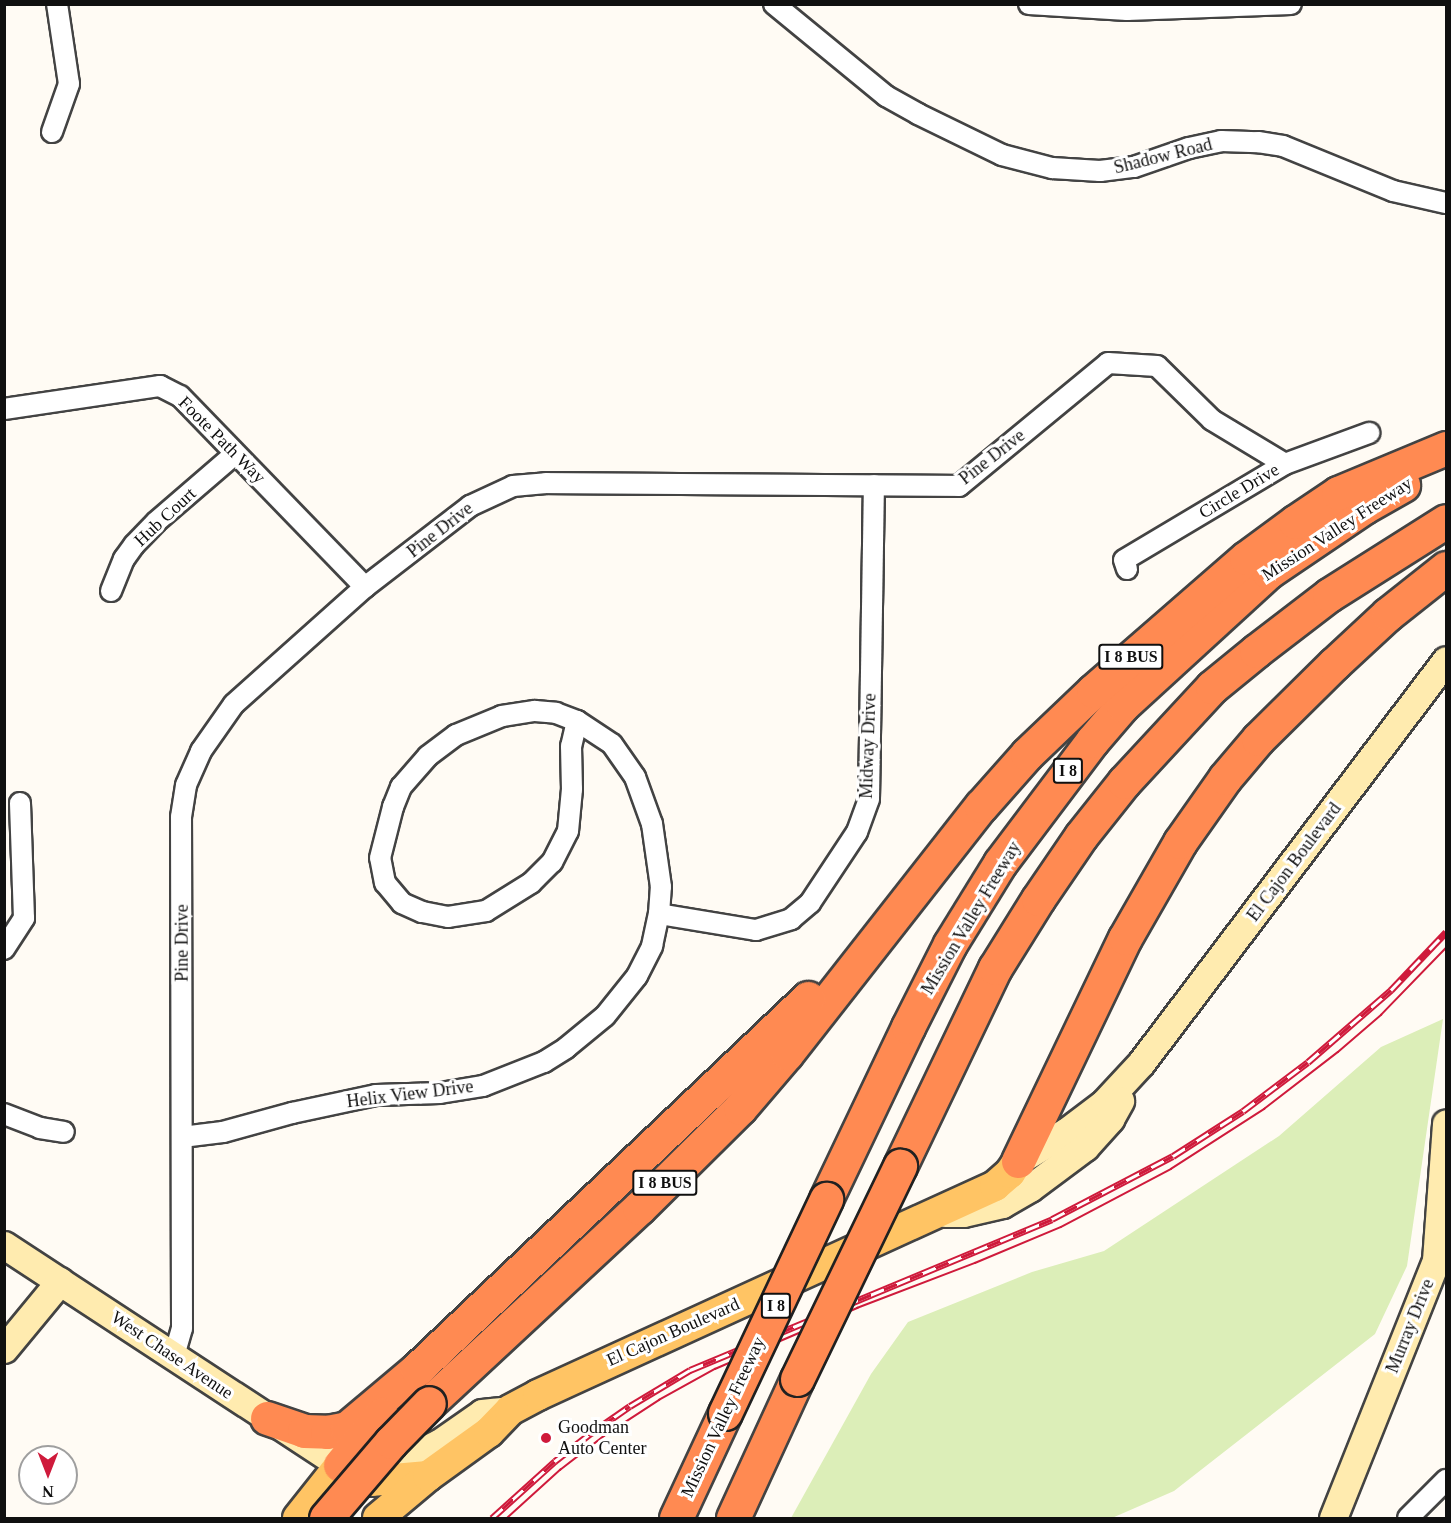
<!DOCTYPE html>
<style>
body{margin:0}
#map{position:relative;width:1451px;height:1523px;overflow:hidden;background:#fffbf4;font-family:Georgia,serif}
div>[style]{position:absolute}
.green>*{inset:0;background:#dceeb8}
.roads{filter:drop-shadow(2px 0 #434343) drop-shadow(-2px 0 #434343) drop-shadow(0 2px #434343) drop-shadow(0 -2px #434343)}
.street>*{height:20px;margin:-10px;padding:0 10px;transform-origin:10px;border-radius:10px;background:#fff}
.secondary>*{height:27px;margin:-13.5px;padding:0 13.5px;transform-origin:13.5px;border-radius:13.5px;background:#ffebaf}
.primary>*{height:30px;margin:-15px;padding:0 15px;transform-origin:15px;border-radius:15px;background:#ffc464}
.highway>*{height:33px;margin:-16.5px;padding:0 16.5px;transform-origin:16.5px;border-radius:16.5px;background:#ff8a52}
.tram>*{height:1.5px;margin:-0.75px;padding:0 0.75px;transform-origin:0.75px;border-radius:0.75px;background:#cf1a3b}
.rail>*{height:7px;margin-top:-3.5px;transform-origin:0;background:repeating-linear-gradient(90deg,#fff 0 14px,#cf1a3b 0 28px);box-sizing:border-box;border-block:2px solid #cf1a3b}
.bridges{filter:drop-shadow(2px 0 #212121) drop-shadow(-2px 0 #212121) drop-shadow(0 2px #212121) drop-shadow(0 -2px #212121)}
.highway-bridge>*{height:33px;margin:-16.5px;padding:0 16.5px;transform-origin:16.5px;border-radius:16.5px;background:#ff8a52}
.dots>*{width:16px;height:16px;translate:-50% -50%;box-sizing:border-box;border:3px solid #fff;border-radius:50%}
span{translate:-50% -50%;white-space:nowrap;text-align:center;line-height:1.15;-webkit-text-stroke:6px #fff;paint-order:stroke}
.shield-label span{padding:2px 4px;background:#fff;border:2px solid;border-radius:4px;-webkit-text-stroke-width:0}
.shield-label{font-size:16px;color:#101010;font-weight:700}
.street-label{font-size:18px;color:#101010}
.poi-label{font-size:18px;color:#101010}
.left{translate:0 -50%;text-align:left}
.frame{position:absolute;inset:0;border:6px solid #101010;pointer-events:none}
.north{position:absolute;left:18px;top:1445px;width:60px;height:60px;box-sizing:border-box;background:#fff;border:2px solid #9f9f9f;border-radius:50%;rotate:180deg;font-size:16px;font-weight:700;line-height:24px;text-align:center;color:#101010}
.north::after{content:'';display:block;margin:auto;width:21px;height:27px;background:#cf1a3b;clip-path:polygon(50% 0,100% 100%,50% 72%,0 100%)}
</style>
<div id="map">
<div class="green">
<i style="clip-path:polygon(1443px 1019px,1407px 1266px,1375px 1334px,1174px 1491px,1112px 1518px,791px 1518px,871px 1374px,908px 1322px,1032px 1272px,1104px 1251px,1279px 1136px,1381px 1047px)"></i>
</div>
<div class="roads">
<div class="street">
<i style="left:774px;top:4px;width:145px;rotate:39.4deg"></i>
<i style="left:886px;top:96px;width:37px;rotate:29deg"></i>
<i style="left:918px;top:114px;width:93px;rotate:26deg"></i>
<i style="left:1002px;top:155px;width:52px;rotate:14.6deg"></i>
<i style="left:1052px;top:168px;width:48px;rotate:3.6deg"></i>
<i style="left:1100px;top:171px;width:34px;rotate:-7deg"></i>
<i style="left:1134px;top:167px;width:58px;rotate:-19.1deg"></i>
<i style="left:1189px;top:148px;width:33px;rotate:-12deg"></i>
<i style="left:1221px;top:141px;width:37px;rotate:2deg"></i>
<i style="left:1258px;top:142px;width:25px;rotate:9deg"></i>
<i style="left:1283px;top:146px;width:119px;rotate:22.2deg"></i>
<i style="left:1393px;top:191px;width:54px;rotate:12.8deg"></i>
<i style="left:1029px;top:4px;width:98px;rotate:3.5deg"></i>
<i style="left:1127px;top:10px;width:164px;rotate:-2.1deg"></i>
<i style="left:52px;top:132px;width:51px;rotate:-70.5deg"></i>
<i style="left:69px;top:84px;width:81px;rotate:-98.5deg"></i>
<i style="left:4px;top:409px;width:158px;rotate:-8.4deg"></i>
<i style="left:160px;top:386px;width:22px;rotate:27deg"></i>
<i style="left:180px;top:396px;width:266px;rotate:45.9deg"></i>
<i style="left:1127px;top:569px;width:9px;rotate:-108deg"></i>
<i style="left:1124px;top:560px;width:187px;rotate:-30.8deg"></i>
<i style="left:1285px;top:464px;width:90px;rotate:-20.3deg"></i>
<i style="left:111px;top:591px;width:35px;rotate:-68deg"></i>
<i style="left:124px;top:559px;width:17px;rotate:-54deg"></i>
<i style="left:134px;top:545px;width:32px;rotate:-46deg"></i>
<i style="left:156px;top:522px;width:104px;rotate:-40.7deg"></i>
<i style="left:535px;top:711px;width:21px;rotate:5deg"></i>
<i style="left:556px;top:713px;width:22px;rotate:21deg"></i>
<i style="left:577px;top:721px;width:26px;rotate:103deg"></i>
<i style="left:571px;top:746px;width:43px;rotate:88.7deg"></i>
<i style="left:572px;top:789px;width:42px;rotate:95.4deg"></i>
<i style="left:568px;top:831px;width:35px;rotate:117deg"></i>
<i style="left:552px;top:862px;width:30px;rotate:135deg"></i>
<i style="left:531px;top:883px;width:53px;rotate:148.1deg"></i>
<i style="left:486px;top:911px;width:38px;rotate:171deg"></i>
<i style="left:448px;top:917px;width:26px;rotate:-169deg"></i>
<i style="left:422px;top:912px;width:22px;rotate:-156deg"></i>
<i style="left:402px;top:903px;width:26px;rotate:-130deg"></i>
<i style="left:385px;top:883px;width:25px;rotate:-101deg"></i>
<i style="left:380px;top:858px;width:53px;rotate:-75.7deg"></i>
<i style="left:393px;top:807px;width:22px;rotate:-68deg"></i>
<i style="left:401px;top:787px;width:41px;rotate:-48.9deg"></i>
<i style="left:428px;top:756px;width:35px;rotate:-37deg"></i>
<i style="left:456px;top:735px;width:50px;rotate:-22.4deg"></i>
<i style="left:502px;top:716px;width:33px;rotate:-9deg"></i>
<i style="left:659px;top:914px;width:98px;rotate:9.4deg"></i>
<i style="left:756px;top:930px;width:37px;rotate:-17deg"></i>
<i style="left:791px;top:919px;width:25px;rotate:-40deg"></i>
<i style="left:810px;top:903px;width:85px;rotate:-56.5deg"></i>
<i style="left:857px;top:832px;width:35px;rotate:-70deg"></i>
<i style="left:869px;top:799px;width:314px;rotate:-89.1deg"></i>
<i style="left:4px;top:949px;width:37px;rotate:-57deg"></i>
<i style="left:24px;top:918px;width:115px;rotate:-92deg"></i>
<i style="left:4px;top:1114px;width:39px;rotate:21deg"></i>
<i style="left:40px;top:1128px;width:24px;rotate:9deg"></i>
<i style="left:182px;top:1137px;width:41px;rotate:-7deg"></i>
<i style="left:223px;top:1132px;width:72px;rotate:-15.4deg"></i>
<i style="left:292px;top:1113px;width:86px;rotate:-12.1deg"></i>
<i style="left:376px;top:1095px;width:64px;rotate:-1.8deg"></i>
<i style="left:440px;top:1093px;width:44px;rotate:-9.2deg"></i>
<i style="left:483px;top:1086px;width:66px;rotate:-21.5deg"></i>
<i style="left:544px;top:1062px;width:26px;rotate:-32deg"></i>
<i style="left:566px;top:1048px;width:50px;rotate:-39.4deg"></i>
<i style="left:605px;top:1016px;width:51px;rotate:-51.3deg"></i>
<i style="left:637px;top:976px;width:34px;rotate:-63deg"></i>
<i style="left:652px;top:946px;width:33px;rotate:-78deg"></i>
<i style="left:659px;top:914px;width:27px;rotate:-86deg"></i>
<i style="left:661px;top:887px;width:64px;rotate:-98.1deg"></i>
<i style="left:652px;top:824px;width:50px;rotate:-109.9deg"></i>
<i style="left:635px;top:777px;width:40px;rotate:-124.9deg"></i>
<i style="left:612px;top:744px;width:42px;rotate:-146.7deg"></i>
<i style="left:174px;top:1356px;width:29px;rotate:-74deg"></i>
<i style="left:182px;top:1328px;width:511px;rotate:-90.11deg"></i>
<i style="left:181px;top:817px;width:32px;rotate:-81deg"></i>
<i style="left:186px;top:785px;width:37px;rotate:-66deg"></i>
<i style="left:201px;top:751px;width:57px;rotate:-54.9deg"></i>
<i style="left:234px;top:704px;width:176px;rotate:-41.8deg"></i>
<i style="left:365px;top:587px;width:133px;rotate:-37.6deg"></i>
<i style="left:470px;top:506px;width:47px;rotate:-24.9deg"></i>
<i style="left:513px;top:486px;width:33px;rotate:-5deg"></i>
<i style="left:546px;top:483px;width:413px;rotate:0.4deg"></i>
<i style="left:959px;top:486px;width:193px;rotate:-39.5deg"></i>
<i style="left:1108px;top:363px;width:49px;rotate:3.5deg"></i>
<i style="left:1157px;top:366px;width:77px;rotate:44.5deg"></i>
<i style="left:1212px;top:420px;width:85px;rotate:31.1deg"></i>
<i style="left:1408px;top:1518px;width:54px;rotate:-45deg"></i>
</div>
<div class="secondary">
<i style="left:1018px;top:1161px;width:57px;rotate:-31.5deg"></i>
<i style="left:1067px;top:1131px;width:46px;rotate:-37.1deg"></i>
<i style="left:1104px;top:1103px;width:54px;rotate:-47.2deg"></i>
<i style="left:1141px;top:1063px;width:505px;rotate:-52.88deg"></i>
<i style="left:945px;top:1213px;width:18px"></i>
<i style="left:963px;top:1213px;width:40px;rotate:-13deg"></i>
<i style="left:1002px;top:1204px;width:32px;rotate:-30deg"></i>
<i style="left:1030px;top:1188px;width:69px;rotate:-36.7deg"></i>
<i style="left:1085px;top:1147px;width:38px;rotate:-48deg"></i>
<i style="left:1110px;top:1119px;width:21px;rotate:-61deg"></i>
<i style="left:4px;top:1245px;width:402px;rotate:33.2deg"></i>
<i style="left:340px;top:1465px;width:48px;rotate:-3.6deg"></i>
<i style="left:388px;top:1462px;width:24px;rotate:-12deg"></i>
<i style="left:411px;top:1457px;width:31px;rotate:-27deg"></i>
<i style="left:439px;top:1443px;width:52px;rotate:-34.9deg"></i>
<i style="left:482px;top:1413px;width:28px;rotate:-6deg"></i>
<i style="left:4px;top:1349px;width:88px;rotate:-50.5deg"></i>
<i style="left:1333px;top:1518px;width:278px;rotate:-68.2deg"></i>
<i style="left:1436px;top:1260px;width:137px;rotate:-85.8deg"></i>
</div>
<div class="primary">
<i style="left:343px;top:1466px;width:32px;rotate:28deg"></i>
<i style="left:371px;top:1481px;width:57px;rotate:-5deg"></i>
<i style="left:298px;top:1518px;width:68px;rotate:-51.6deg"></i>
<i style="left:378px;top:1518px;width:65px;rotate:-40deg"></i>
<i style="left:428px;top:1476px;width:75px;rotate:-35.8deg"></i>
<i style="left:489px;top:1432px;width:30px;rotate:-46deg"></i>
<i style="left:510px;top:1410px;width:32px;rotate:-28deg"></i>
<i style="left:538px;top:1395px;width:503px;rotate:-24.58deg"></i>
<i style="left:995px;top:1186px;width:20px;rotate:-41deg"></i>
<i style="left:1010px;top:1173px;width:14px;rotate:-56deg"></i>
</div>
<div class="highway">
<i style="left:1018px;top:1161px;width:247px;rotate:-64.4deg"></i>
<i style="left:1125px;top:938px;width:111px;rotate:-60.2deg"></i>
<i style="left:1180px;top:842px;width:78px;rotate:-54.9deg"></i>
<i style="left:1225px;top:778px;width:51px;rotate:-49.8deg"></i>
<i style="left:1258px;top:739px;width:107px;rotate:-44.6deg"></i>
<i style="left:1334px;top:664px;width:74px;rotate:-42.8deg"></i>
<i style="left:1388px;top:614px;width:74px;rotate:-38.4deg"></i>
<i style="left:900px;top:1166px;width:220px;rotate:-64.4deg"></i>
<i style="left:995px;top:968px;width:81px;rotate:-58.1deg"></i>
<i style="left:1038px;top:899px;width:76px;rotate:-55.7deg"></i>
<i style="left:1081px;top:836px;width:69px;rotate:-51.5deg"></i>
<i style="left:1124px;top:782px;width:129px;rotate:-47.2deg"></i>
<i style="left:1212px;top:687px;width:57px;rotate:-39.3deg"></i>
<i style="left:1256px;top:651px;width:92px;rotate:-37.5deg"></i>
<i style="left:1329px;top:595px;width:138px;rotate:-32.3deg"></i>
<i style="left:826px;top:1199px;width:191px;rotate:-64.5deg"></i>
<i style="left:908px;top:1027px;width:93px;rotate:-63.2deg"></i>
<i style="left:950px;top:944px;width:95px;rotate:-58.3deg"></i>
<i style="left:1000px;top:863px;width:153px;rotate:-53deg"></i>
<i style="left:1092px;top:741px;width:48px;rotate:-49.3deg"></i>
<i style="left:1123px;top:705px;width:197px;rotate:-42.5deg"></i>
<i style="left:1268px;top:572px;width:116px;rotate:-34.1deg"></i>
<i style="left:1364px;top:507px;width:45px;rotate:-29.4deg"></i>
<i style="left:429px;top:1403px;width:287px;rotate:-42.9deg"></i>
<i style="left:639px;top:1208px;width:142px;rotate:-44.7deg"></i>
<i style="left:740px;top:1108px;width:72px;rotate:-49.5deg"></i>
<i style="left:787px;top:1053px;width:314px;rotate:-51.9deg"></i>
<i style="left:981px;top:806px;width:69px;rotate:-48.5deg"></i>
<i style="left:1027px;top:754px;width:91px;rotate:-43.7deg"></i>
<i style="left:1093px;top:691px;width:203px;rotate:-41deg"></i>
<i style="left:1246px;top:558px;width:61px;rotate:-36.3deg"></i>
<i style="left:1295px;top:522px;width:52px;rotate:-34deg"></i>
<i style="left:1338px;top:493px;width:117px;rotate:-22.6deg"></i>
<i style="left:267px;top:1418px;width:39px;rotate:19deg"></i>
<i style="left:304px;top:1431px;width:23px;rotate:2deg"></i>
<i style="left:327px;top:1432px;width:20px;rotate:-11deg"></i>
<i style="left:347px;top:1428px;width:92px;rotate:-40.1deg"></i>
<i style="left:417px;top:1369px;width:539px;rotate:-43.5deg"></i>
<i style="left:340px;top:1465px;width:65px;rotate:-50.6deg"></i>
<i style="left:676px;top:1518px;width:116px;rotate:-65deg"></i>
<i style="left:733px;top:1518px;width:153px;rotate:-65.3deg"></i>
</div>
</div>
<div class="tram">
<i style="left:507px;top:1518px;width:72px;rotate:-42.2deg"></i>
<i style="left:560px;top:1470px;width:56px;rotate:-37.7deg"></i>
<i style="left:604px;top:1436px;width:66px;rotate:-33.2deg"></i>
<i style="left:659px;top:1400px;width:64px;rotate:-29deg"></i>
<i style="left:715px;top:1369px;width:155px;rotate:-23.2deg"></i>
<i style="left:857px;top:1308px;width:126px;rotate:-20.9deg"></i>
<i style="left:975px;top:1263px;width:93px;rotate:-22.7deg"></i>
<i style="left:1061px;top:1227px;width:124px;rotate:-27.8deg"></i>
<i style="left:1171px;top:1169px;width:111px;rotate:-32.8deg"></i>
<i style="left:1264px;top:1109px;width:93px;rotate:-37.6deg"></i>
<i style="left:1338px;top:1052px;width:57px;rotate:-40.7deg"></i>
<i style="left:1381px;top:1015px;width:93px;rotate:-45.9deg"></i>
</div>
<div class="rail">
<i style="left:492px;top:1518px;width:85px;rotate:-42.1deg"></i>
<i style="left:555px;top:1461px;width:46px;rotate:-37.9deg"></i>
<i style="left:591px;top:1433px;width:47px;rotate:-34.7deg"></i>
<i style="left:630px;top:1406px;width:70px;rotate:-31deg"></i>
<i style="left:690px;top:1370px;width:392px;rotate:-22.6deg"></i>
<i style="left:1052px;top:1219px;width:136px;rotate:-27.5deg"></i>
<i style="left:1173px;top:1156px;width:83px;rotate:-32.7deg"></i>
<i style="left:1243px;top:1111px;width:81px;rotate:-37deg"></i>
<i style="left:1308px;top:1062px;width:110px;rotate:-40.9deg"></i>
<i style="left:1391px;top:990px;width:80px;rotate:-46.5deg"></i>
</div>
<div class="bridges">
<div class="highway-bridge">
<i style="left:797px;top:1379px;width:237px;rotate:-64.2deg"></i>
<i style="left:725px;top:1413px;width:237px;rotate:-64.7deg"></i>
<i style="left:326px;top:1518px;width:100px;rotate:-49.5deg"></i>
<i style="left:391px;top:1442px;width:54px;rotate:-45.7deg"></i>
</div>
</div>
<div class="dots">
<i style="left:546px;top:1438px;background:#cf1a3b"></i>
</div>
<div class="shield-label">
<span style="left:1131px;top:657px">I 8 BUS</span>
<span style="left:1068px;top:771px">I 8</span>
<span style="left:665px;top:1183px">I 8 BUS</span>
<span style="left:776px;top:1306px">I 8</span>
</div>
<div class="street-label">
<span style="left:1163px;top:156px;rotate:-14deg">Shadow Road</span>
<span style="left:222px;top:440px;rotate:45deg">Foote Path Way</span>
<span style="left:992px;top:457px;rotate:-38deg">Pine Drive</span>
<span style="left:1239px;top:491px;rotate:-31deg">Circle Drive</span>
<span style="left:165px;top:517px;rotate:-43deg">Hub Court</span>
<span style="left:1337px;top:529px;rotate:-33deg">Mission Valley Freeway</span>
<span style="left:440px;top:530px;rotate:-38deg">Pine Drive</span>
<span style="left:868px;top:746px;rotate:-88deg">Midway Drive</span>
<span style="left:1294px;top:862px;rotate:-53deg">El Cajon Boulevard</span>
<span style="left:971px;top:918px;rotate:-59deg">Mission Valley Freeway</span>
<span style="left:182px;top:943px;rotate:-90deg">Pine Drive</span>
<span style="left:410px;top:1094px;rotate:-7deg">Helix View Drive</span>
<span style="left:1410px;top:1326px;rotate:-68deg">Murray Drive</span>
<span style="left:673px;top:1332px;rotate:-24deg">El Cajon Boulevard</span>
<span style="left:172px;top:1355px;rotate:34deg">West Chase Avenue</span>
<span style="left:723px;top:1417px;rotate:-65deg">Mission Valley Freeway</span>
</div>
<div class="poi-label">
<span class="left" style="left:558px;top:1438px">Goodman<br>Auto Center</span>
</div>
<div class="frame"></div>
<div class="north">N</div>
</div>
